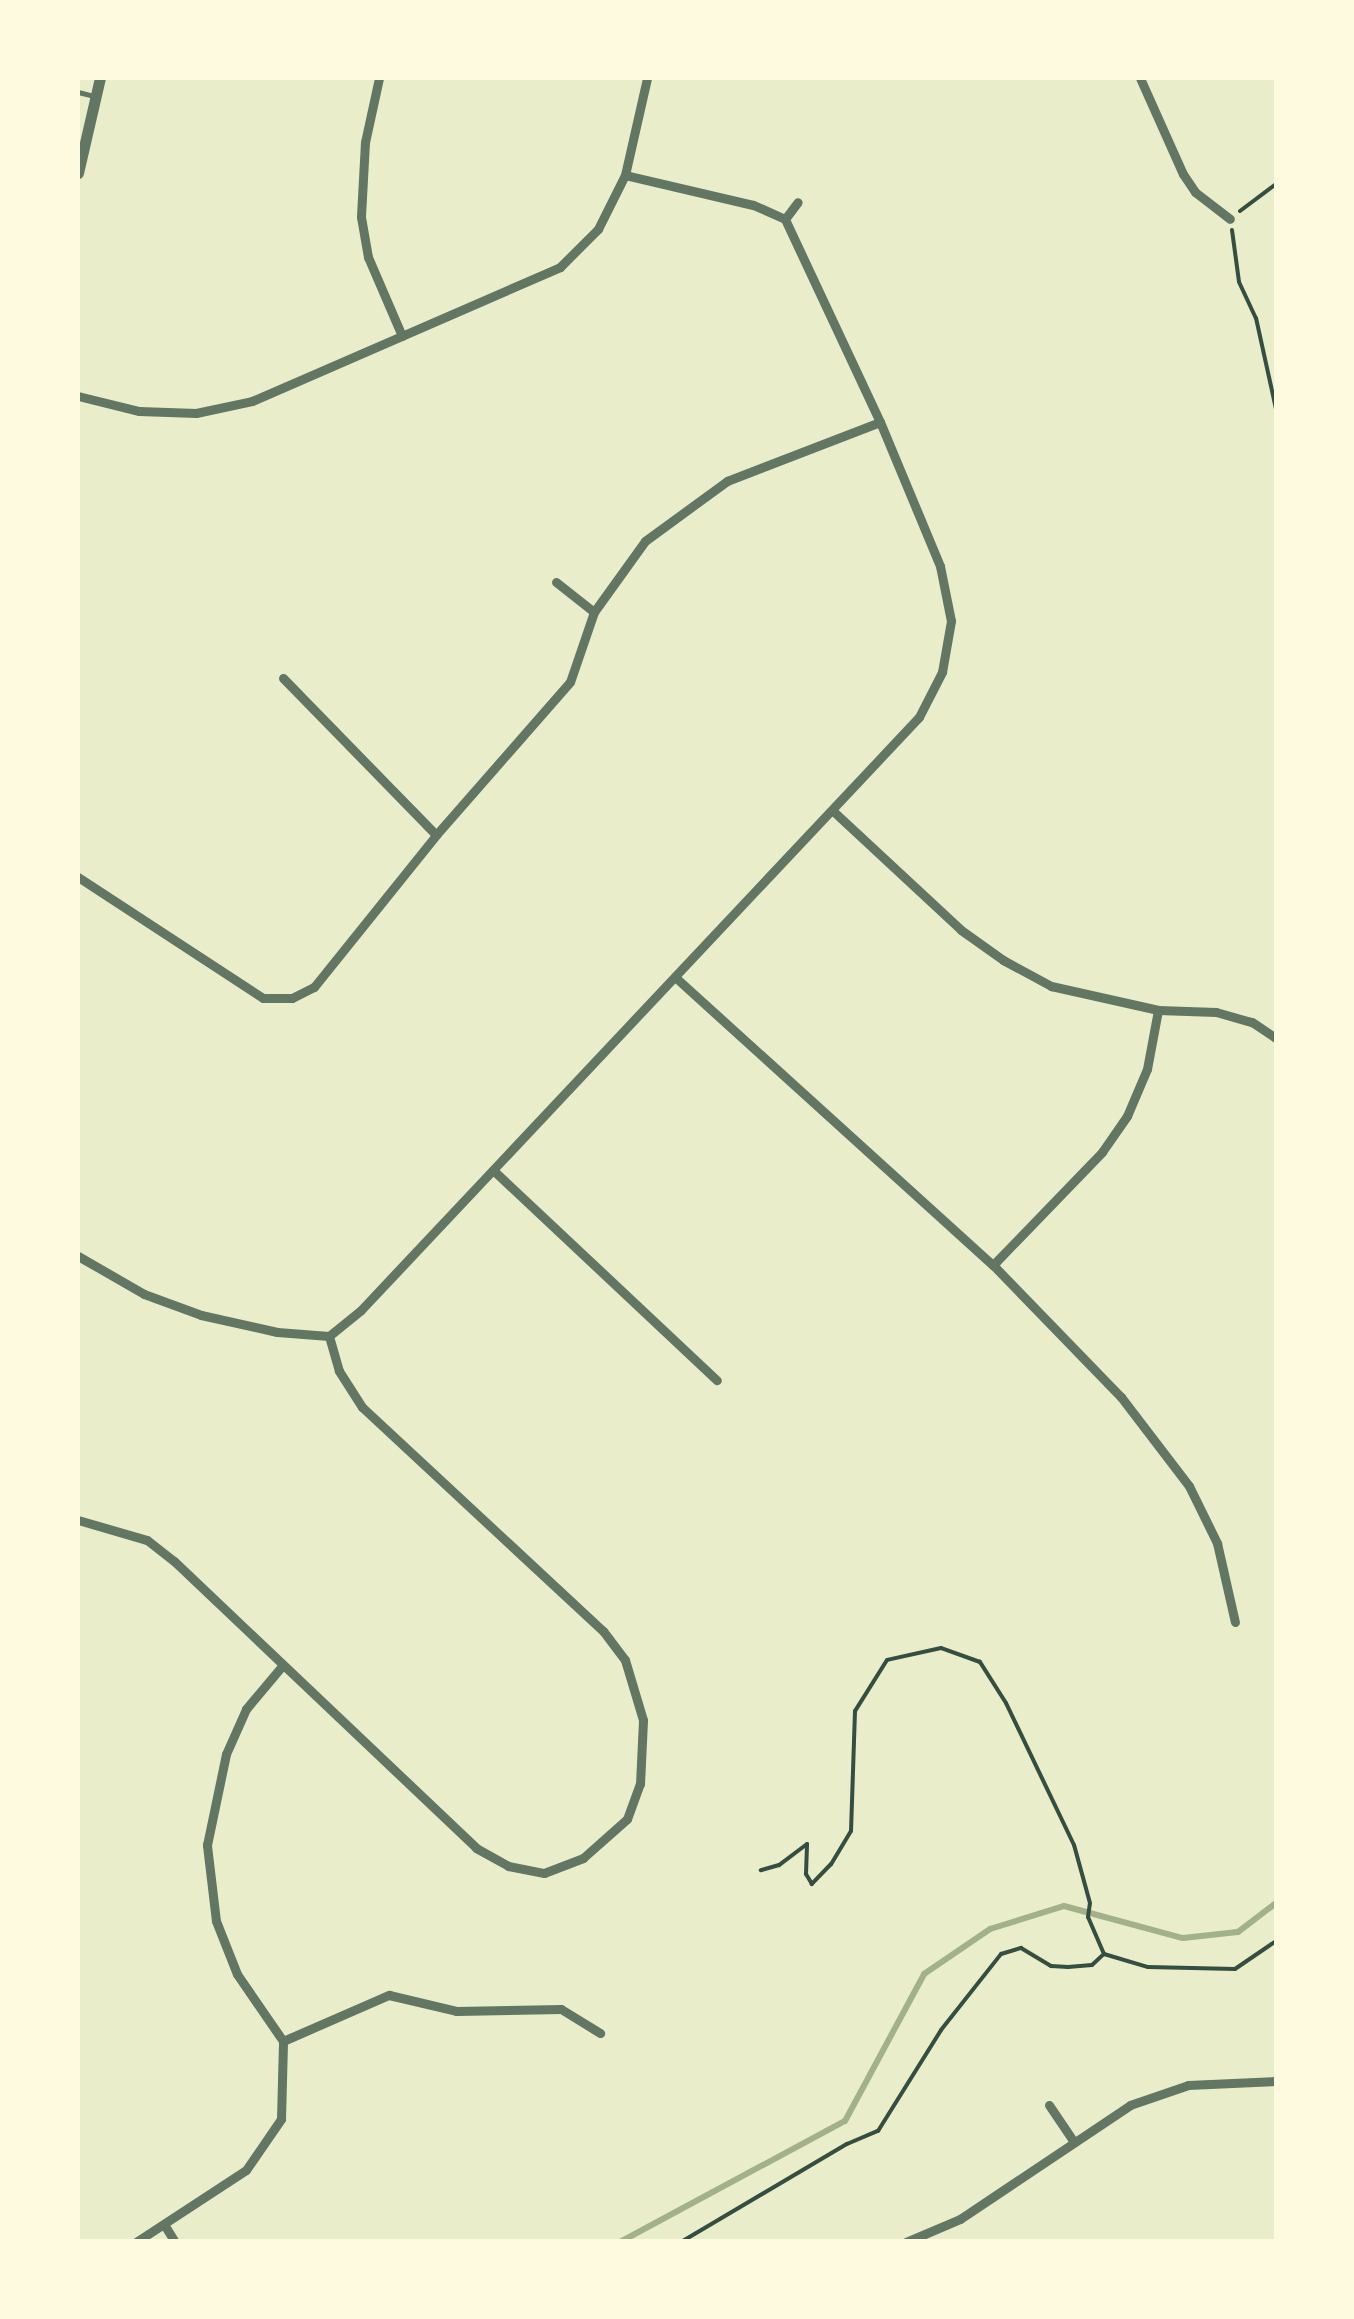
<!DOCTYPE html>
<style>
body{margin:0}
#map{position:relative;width:1354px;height:2319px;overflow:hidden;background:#e9edc9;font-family:Cabin,sans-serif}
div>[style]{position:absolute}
.stream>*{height:6px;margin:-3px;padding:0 3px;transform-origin:3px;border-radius:3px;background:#a3b18a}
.path>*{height:4px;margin:-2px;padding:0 2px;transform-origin:2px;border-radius:2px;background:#344e41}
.service>*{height:5px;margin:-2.5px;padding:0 2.5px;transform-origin:2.5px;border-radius:2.5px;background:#617663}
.minor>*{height:9px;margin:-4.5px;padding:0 4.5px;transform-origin:4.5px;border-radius:4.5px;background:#617663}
.tertiary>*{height:11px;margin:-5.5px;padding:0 5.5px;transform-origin:5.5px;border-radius:5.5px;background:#617663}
span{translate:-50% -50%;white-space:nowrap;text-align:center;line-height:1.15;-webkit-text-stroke:9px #fefae0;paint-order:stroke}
.frame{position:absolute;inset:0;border:80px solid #fefae0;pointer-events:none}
</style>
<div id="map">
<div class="stream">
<i style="left:620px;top:2242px;width:255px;rotate:-28.3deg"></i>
<i style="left:845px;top:2121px;width:167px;rotate:-61.7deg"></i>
<i style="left:924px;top:1974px;width:80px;rotate:-34.3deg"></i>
<i style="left:990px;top:1929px;width:77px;rotate:-17.3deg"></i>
<i style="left:1064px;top:1906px;width:123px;rotate:15.1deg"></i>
<i style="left:1183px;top:1938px;width:55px;rotate:-6.2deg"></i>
<i style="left:1238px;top:1932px;width:48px;rotate:-37.3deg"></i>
</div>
<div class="path">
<i style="left:1240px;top:211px;width:45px;rotate:-36.9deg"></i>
<i style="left:1232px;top:230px;width:52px;rotate:82.3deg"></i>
<i style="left:1239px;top:282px;width:40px;rotate:65deg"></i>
<i style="left:1256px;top:318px;width:93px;rotate:77.6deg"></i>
<i style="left:1104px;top:1954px;width:46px;rotate:16.5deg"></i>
<i style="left:1148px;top:1967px;width:87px;rotate:1.3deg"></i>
<i style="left:1235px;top:1969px;width:50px;rotate:-34.3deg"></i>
<i style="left:681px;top:2242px;width:193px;rotate:-30.6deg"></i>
<i style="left:847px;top:2144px;width:34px;rotate:-23deg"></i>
<i style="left:878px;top:2131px;width:119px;rotate:-58deg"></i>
<i style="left:941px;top:2030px;width:97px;rotate:-51.7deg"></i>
<i style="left:1001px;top:1954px;width:21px;rotate:-17deg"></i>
<i style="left:1021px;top:1948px;width:35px;rotate:31deg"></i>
<i style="left:1051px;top:1966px;width:17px;rotate:3deg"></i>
<i style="left:1068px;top:1967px;width:24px;rotate:-5deg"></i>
<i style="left:1092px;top:1965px;width:16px;rotate:-43deg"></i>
<i style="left:1104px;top:1954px;width:40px;rotate:-113.4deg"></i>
<i style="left:1088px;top:1917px;width:14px;rotate:-82deg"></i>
<i style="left:1090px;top:1903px;width:60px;rotate:-105.4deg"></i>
<i style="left:1074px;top:1845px;width:157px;rotate:-115.6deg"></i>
<i style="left:1006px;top:1703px;width:49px;rotate:-122.4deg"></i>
<i style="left:980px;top:1662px;width:41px;rotate:-160.3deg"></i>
<i style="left:941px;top:1648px;width:55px;rotate:167.5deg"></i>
<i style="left:887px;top:1660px;width:60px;rotate:122.1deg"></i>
<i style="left:855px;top:1711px;width:120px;rotate:91.9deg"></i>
<i style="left:851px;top:1831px;width:39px;rotate:121deg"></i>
<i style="left:831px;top:1864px;width:28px;rotate:134deg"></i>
<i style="left:812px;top:1884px;width:12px;rotate:-121deg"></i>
<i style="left:806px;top:1874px;width:30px;rotate:-88deg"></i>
<i style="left:807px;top:1844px;width:35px;rotate:143deg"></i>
<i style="left:779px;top:1865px;width:19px;rotate:164deg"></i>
</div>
<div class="service">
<i style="left:78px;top:92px;width:16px;rotate:14deg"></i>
</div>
<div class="minor">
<i style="left:379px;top:78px;width:66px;rotate:102.3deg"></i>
<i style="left:365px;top:142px;width:75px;rotate:93.1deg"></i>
<i style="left:361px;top:217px;width:41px;rotate:80.1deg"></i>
<i style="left:368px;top:257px;width:86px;rotate:66.7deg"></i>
<i style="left:1140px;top:78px;width:105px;rotate:65.9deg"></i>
<i style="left:1183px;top:174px;width:22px;rotate:56deg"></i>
<i style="left:1195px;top:192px;width:44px;rotate:37.6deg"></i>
<i style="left:785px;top:219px;width:21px;rotate:-53deg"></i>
<i style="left:78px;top:396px;width:63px;rotate:13.8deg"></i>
<i style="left:139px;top:411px;width:57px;rotate:2deg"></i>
<i style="left:196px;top:413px;width:57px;rotate:-12.1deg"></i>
<i style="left:252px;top:401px;width:336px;rotate:-23.5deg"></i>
<i style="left:560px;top:267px;width:54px;rotate:-45deg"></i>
<i style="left:598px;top:229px;width:60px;rotate:-63.4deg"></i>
<i style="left:625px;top:175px;width:99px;rotate:-77.2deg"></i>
<i style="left:556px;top:582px;width:48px;rotate:38.3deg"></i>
<i style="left:283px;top:678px;width:219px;rotate:45.7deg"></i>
<i style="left:832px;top:810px;width:176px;rotate:42.9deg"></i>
<i style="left:961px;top:930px;width:52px;rotate:35.5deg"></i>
<i style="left:1003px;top:960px;width:55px;rotate:28.4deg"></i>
<i style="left:1051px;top:986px;width:110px;rotate:12.6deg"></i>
<i style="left:1158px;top:1010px;width:58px;rotate:2deg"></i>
<i style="left:1216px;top:1012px;width:37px;rotate:16deg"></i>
<i style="left:1252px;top:1022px;width:29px;rotate:34deg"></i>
<i style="left:78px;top:877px;width:221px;rotate:33.2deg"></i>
<i style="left:263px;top:998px;width:29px"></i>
<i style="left:292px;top:998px;width:25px;rotate:-27deg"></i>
<i style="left:314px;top:987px;width:195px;rotate:-51.2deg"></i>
<i style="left:436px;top:835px;width:203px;rotate:-48.8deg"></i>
<i style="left:570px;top:682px;width:74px;rotate:-71.1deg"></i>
<i style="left:594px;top:612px;width:87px;rotate:-54.3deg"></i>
<i style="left:645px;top:541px;width:102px;rotate:-36.2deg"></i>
<i style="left:727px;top:481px;width:164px;rotate:-21.1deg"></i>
<i style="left:675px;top:977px;width:429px;rotate:42.2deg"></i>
<i style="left:993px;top:1265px;width:184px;rotate:45.9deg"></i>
<i style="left:1121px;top:1397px;width:112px;rotate:52.6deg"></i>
<i style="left:1189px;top:1486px;width:64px;rotate:63.8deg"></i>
<i style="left:1217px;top:1543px;width:81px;rotate:77.2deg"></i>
<i style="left:493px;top:1170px;width:307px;rotate:43.2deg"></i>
<i style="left:78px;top:1256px;width:76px;rotate:29.9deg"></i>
<i style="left:144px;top:1294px;width:61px;rotate:20.2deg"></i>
<i style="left:201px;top:1315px;width:78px;rotate:12.6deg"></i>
<i style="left:277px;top:1332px;width:52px;rotate:4.4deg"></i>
<i style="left:329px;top:1336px;width:41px;rotate:-39.1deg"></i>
<i style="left:361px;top:1310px;width:814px;rotate:-46.74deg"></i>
<i style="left:919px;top:717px;width:51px;rotate:-62.9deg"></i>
<i style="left:942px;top:672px;width:52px;rotate:-80deg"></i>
<i style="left:951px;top:621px;width:56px;rotate:-101.3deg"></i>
<i style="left:940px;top:566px;width:156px;rotate:-112.6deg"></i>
<i style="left:880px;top:422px;width:224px;rotate:-115.1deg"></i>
<i style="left:785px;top:219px;width:35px;rotate:-156deg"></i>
<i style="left:753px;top:205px;width:131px;rotate:-166.8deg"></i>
<i style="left:993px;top:1265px;width:157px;rotate:-46deg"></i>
<i style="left:1102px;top:1152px;width:44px;rotate:-55.2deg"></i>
<i style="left:1127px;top:1116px;width:51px;rotate:-66.9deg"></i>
<i style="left:1147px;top:1069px;width:60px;rotate:-79.4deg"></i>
<i style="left:78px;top:1520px;width:72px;rotate:16.2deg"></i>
<i style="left:147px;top:1540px;width:34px;rotate:38deg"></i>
<i style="left:174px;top:1561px;width:417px;rotate:43.5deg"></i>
<i style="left:476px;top:1848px;width:37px;rotate:29deg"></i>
<i style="left:508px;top:1866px;width:37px;rotate:11deg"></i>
<i style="left:544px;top:1873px;width:42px;rotate:-21deg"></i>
<i style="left:583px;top:1858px;width:59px;rotate:-41.6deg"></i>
<i style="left:627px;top:1819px;width:37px;rotate:-70deg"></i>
<i style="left:640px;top:1784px;width:64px;rotate:-87.3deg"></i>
<i style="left:643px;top:1720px;width:63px;rotate:-106.7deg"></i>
<i style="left:625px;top:1660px;width:36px;rotate:-127deg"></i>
<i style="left:603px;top:1631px;width:329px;rotate:-137.1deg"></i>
<i style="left:362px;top:1407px;width:43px;rotate:-122.6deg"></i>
<i style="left:339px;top:1371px;width:36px;rotate:-106deg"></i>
<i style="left:283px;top:2041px;width:116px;rotate:-23.5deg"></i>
<i style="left:389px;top:1995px;width:69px;rotate:13.4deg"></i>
<i style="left:456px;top:2011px;width:105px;rotate:-1.1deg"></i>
<i style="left:561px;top:2009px;width:46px;rotate:31.6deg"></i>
<i style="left:1049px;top:2105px;width:45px;rotate:56deg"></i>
<i style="left:165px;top:2226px;width:19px;rotate:58deg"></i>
<i style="left:136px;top:2242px;width:131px;rotate:-33.2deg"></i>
<i style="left:246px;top:2170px;width:62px;rotate:-55.5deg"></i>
<i style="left:281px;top:2119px;width:78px;rotate:-88.5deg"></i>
<i style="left:283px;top:2041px;width:81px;rotate:-124.5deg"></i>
<i style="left:237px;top:1974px;width:57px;rotate:-111.6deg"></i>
<i style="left:216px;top:1921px;width:77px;rotate:-96.8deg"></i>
<i style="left:207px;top:1845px;width:93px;rotate:-78.2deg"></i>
<i style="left:226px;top:1754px;width:49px;rotate:-66deg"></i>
<i style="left:246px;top:1709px;width:56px;rotate:-50.1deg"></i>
<i style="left:906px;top:2242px;width:59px;rotate:-23.1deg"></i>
<i style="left:960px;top:2219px;width:205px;rotate:-33.8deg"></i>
<i style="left:1130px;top:2105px;width:61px;rotate:-19deg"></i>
<i style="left:1188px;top:2085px;width:88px;rotate:-2.6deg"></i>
</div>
<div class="tertiary">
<i style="left:78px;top:173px;width:98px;rotate:-77deg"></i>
</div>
<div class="frame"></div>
</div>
